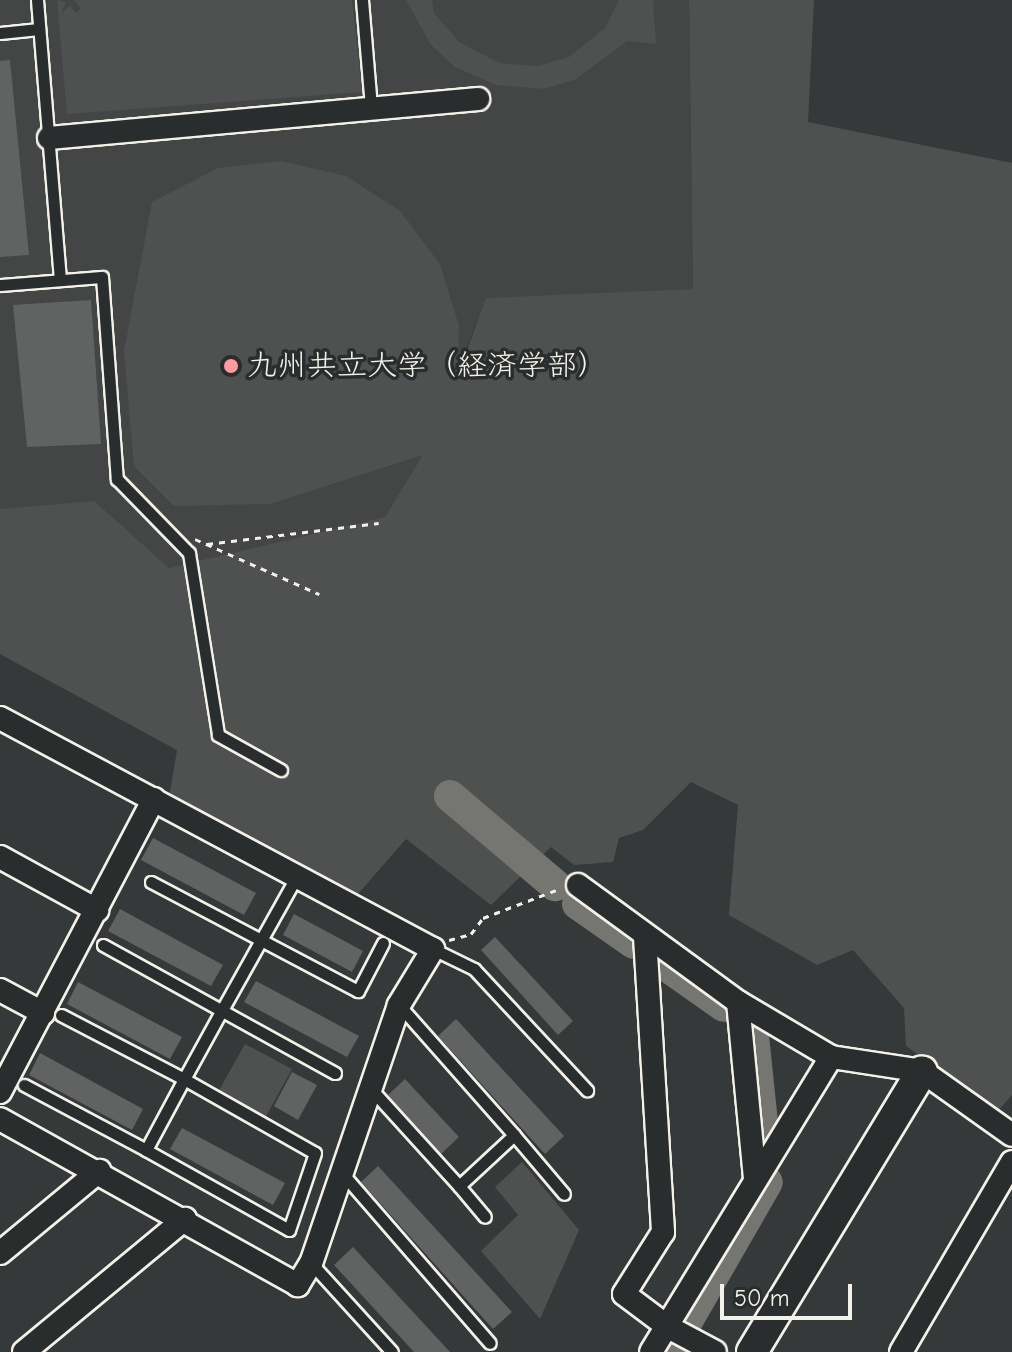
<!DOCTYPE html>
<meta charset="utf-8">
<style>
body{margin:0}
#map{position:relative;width:1012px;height:1352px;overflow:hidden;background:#363939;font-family:"Comic Neue","Klee One",sans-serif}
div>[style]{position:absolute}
.built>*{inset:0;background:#434645}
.green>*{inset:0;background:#4e514f}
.river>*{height:32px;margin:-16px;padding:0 16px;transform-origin:16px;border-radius:16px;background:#757572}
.building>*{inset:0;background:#616362}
.path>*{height:3px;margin-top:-1.5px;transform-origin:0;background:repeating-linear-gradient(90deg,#f4f1e8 0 6px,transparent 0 12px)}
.roads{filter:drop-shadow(2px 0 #f4f1e8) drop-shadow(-2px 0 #f4f1e8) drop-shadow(0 2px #f4f1e8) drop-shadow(0 -2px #f4f1e8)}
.lane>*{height:11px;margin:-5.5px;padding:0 5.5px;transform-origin:5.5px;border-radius:5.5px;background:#2a2d2e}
.street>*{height:22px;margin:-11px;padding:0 11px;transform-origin:11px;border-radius:11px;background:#2a2d2e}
.secondary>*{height:30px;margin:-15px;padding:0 15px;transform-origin:15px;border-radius:15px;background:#2a2d2e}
.dots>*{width:22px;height:22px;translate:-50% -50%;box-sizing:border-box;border:4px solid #2a2d2e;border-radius:50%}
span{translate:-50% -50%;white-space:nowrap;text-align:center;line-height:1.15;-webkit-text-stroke:7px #2a2d2e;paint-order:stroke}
.poi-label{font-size:30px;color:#f4f1e8}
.left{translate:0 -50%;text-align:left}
.scale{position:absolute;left:720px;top:1284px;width:132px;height:36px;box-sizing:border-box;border:4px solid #f4f1e8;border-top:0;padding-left:10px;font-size:24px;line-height:28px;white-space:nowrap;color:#f4f1e8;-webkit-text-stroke:6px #2a2d2e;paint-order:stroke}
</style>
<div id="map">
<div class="built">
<i style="clip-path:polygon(0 0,689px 0,693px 289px,486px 299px,392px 535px,177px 750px,0 654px)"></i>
</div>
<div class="green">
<i style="clip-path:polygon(57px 0,66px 3px,61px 13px,70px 6px,76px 13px,81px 9px,74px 0,352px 0,362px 92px,67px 114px)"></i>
<i style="clip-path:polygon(406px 0,432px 0,434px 13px,459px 42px,499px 63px,538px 66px,569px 57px,605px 28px,619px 0,653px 0,656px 44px,627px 41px,576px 79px,544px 89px,496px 85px,455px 67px,431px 45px)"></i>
<i style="clip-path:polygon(689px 0,814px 0,808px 122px,1012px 163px,1012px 1095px,997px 1112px,906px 1046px,904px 1008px,853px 950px,817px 965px,729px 915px,738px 805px,691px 782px,643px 830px,619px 838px,613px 862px,574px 865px,551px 847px,491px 905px,406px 839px,358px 894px,169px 798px,177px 750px,0 654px,0 509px,94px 501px,169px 568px,385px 517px,423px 455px,270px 504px,174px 506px,134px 466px,124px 351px,152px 202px,218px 168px,282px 161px,346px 176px,400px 211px,440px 264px,459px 326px,458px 374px,486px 298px,693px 289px)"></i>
<i style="clip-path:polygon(245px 1044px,292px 1069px,265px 1118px,218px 1092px)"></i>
<i style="clip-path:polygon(522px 1162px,579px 1230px,540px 1319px,481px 1251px,518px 1215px,495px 1187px)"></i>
</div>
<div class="river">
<i style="left:450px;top:796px;width:138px;rotate:40.3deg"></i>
<i style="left:578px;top:904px;width:68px;rotate:34.9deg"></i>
<i style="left:660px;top:961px;width:78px;rotate:35.1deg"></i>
<i style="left:752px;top:1026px;width:118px;rotate:84.1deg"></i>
<i style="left:687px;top:1321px;width:160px;rotate:-60.1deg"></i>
<i style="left:668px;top:1352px;width:9px;rotate:-58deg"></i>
</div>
<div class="building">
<i style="clip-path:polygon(10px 60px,29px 255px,0 257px,0 61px)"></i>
<i style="clip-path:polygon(91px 300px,101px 444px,27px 447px,13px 305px)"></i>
<i style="clip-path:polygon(153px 838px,256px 893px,244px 915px,141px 860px)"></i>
<i style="clip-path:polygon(120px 909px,223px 965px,211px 986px,108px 931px)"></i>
<i style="clip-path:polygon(294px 914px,363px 951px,352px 972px,283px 935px)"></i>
<i style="clip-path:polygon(495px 937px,573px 1021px,558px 1035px,481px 950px)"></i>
<i style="clip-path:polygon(256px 981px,359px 1036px,347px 1057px,244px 1002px)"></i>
<i style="clip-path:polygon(78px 982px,182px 1037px,170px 1059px,67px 1004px)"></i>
<i style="clip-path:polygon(456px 1019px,564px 1136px,545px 1154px,438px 1036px)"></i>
<i style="clip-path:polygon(40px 1053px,143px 1109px,132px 1130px,29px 1075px)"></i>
<i style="clip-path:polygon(292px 1072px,317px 1085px,298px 1120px,274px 1106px)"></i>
<i style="clip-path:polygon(405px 1079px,459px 1137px,441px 1154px,388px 1095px)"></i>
<i style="clip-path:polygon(182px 1128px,285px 1183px,273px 1205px,170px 1149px)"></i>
<i style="clip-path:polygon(378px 1166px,512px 1312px,493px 1329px,361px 1182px)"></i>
<i style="clip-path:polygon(353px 1247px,450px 1352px,414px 1352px,334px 1265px)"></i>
</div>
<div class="path">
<i style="left:195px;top:539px;width:136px;rotate:23.9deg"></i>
<i style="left:207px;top:544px;width:173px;rotate:-7deg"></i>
<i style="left:449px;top:940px;width:23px;rotate:-15deg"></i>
<i style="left:471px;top:934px;width:20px;rotate:-53deg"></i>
<i style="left:483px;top:918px;width:81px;rotate:-20.9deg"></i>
</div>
<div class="roads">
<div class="lane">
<i style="left:37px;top:0;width:280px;rotate:85.3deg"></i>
<i style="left:362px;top:0;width:108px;rotate:85.2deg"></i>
<i style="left:0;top:33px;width:39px;rotate:-6deg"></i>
<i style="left:0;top:285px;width:102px;rotate:-4.5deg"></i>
<i style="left:102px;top:277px;width:203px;rotate:85.8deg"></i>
<i style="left:117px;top:479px;width:103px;rotate:45.8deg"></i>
<i style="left:189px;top:553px;width:184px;rotate:80.9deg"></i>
<i style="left:218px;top:735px;width:72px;rotate:29.1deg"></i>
<i style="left:151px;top:882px;width:234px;rotate:27.8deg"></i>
<i style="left:358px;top:991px;width:54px;rotate:-62.5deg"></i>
<i style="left:103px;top:945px;width:265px;rotate:28.9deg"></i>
<i style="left:433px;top:949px;width:46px;rotate:26deg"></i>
<i style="left:474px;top:969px;width:166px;rotate:47deg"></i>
<i style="left:61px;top:1015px;width:139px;rotate:27.5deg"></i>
<i style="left:184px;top:1079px;width:150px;rotate:29.5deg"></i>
<i style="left:315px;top:1153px;width:81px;rotate:108.7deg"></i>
<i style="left:289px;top:1230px;width:164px;rotate:-150.8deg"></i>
<i style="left:146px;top:1150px;width:81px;rotate:-61.8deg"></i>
<i style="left:184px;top:1079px;width:79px;rotate:-61.2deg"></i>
<i style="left:222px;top:1010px;width:154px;rotate:-60.8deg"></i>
<i style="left:24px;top:1085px;width:138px;rotate:28deg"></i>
<i style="left:372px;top:1090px;width:130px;rotate:47.8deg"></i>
<i style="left:459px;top:1186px;width:75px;rotate:-42.8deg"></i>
<i style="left:514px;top:1135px;width:174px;rotate:-131.5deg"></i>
<i style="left:514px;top:1135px;width:77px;rotate:49.7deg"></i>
<i style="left:342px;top:1173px;width:225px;rotate:49deg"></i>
<i style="left:459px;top:1186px;width:40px;rotate:50deg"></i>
<i style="left:311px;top:1263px;width:120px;rotate:47.7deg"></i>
</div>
<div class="street">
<i style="left:49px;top:138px;width:431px;rotate:-5.2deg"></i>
<i style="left:0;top:718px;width:491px;rotate:28.1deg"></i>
<i style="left:433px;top:949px;width:66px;rotate:121.3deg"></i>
<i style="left:399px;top:1005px;width:273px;rotate:108.8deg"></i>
<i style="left:311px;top:1263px;width:26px;rotate:121deg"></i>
<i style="left:298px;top:1285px;width:341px;rotate:-150.9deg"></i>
<i style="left:0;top:857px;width:111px;rotate:28.7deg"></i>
<i style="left:578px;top:885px;width:198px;rotate:36.2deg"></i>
<i style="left:738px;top:1002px;width:108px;rotate:30.6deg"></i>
<i style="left:831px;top:1057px;width:92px;rotate:8.7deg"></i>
<i style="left:922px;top:1071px;width:110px;rotate:35.4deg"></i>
<i style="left:645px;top:937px;width:296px;rotate:86.5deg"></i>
<i style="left:663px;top:1232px;width:73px;rotate:122.2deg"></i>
<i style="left:624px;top:1294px;width:55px;rotate:36.9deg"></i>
<i style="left:668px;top:1327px;width:53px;rotate:28deg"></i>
<i style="left:0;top:990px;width:49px;rotate:28.1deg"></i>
<i style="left:738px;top:1002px;width:178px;rotate:84.5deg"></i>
<i style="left:0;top:1092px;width:331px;rotate:-62.3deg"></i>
<i style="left:0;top:1253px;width:129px;rotate:-39.6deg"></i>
<i style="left:24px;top:1352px;width:209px;rotate:-39.6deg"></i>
<i style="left:651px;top:1352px;width:346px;rotate:-58.6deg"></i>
<i style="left:901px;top:1352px;width:220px;rotate:-59.7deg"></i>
</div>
<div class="secondary">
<i style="left:752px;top:1352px;width:328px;rotate:-58.8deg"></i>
</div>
</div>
<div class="dots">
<i style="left:231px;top:366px;background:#ff9aa2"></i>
</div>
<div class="poi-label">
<span class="left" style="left:247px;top:366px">九州共立大学（経済学部）</span>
</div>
<div class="scale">50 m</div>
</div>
